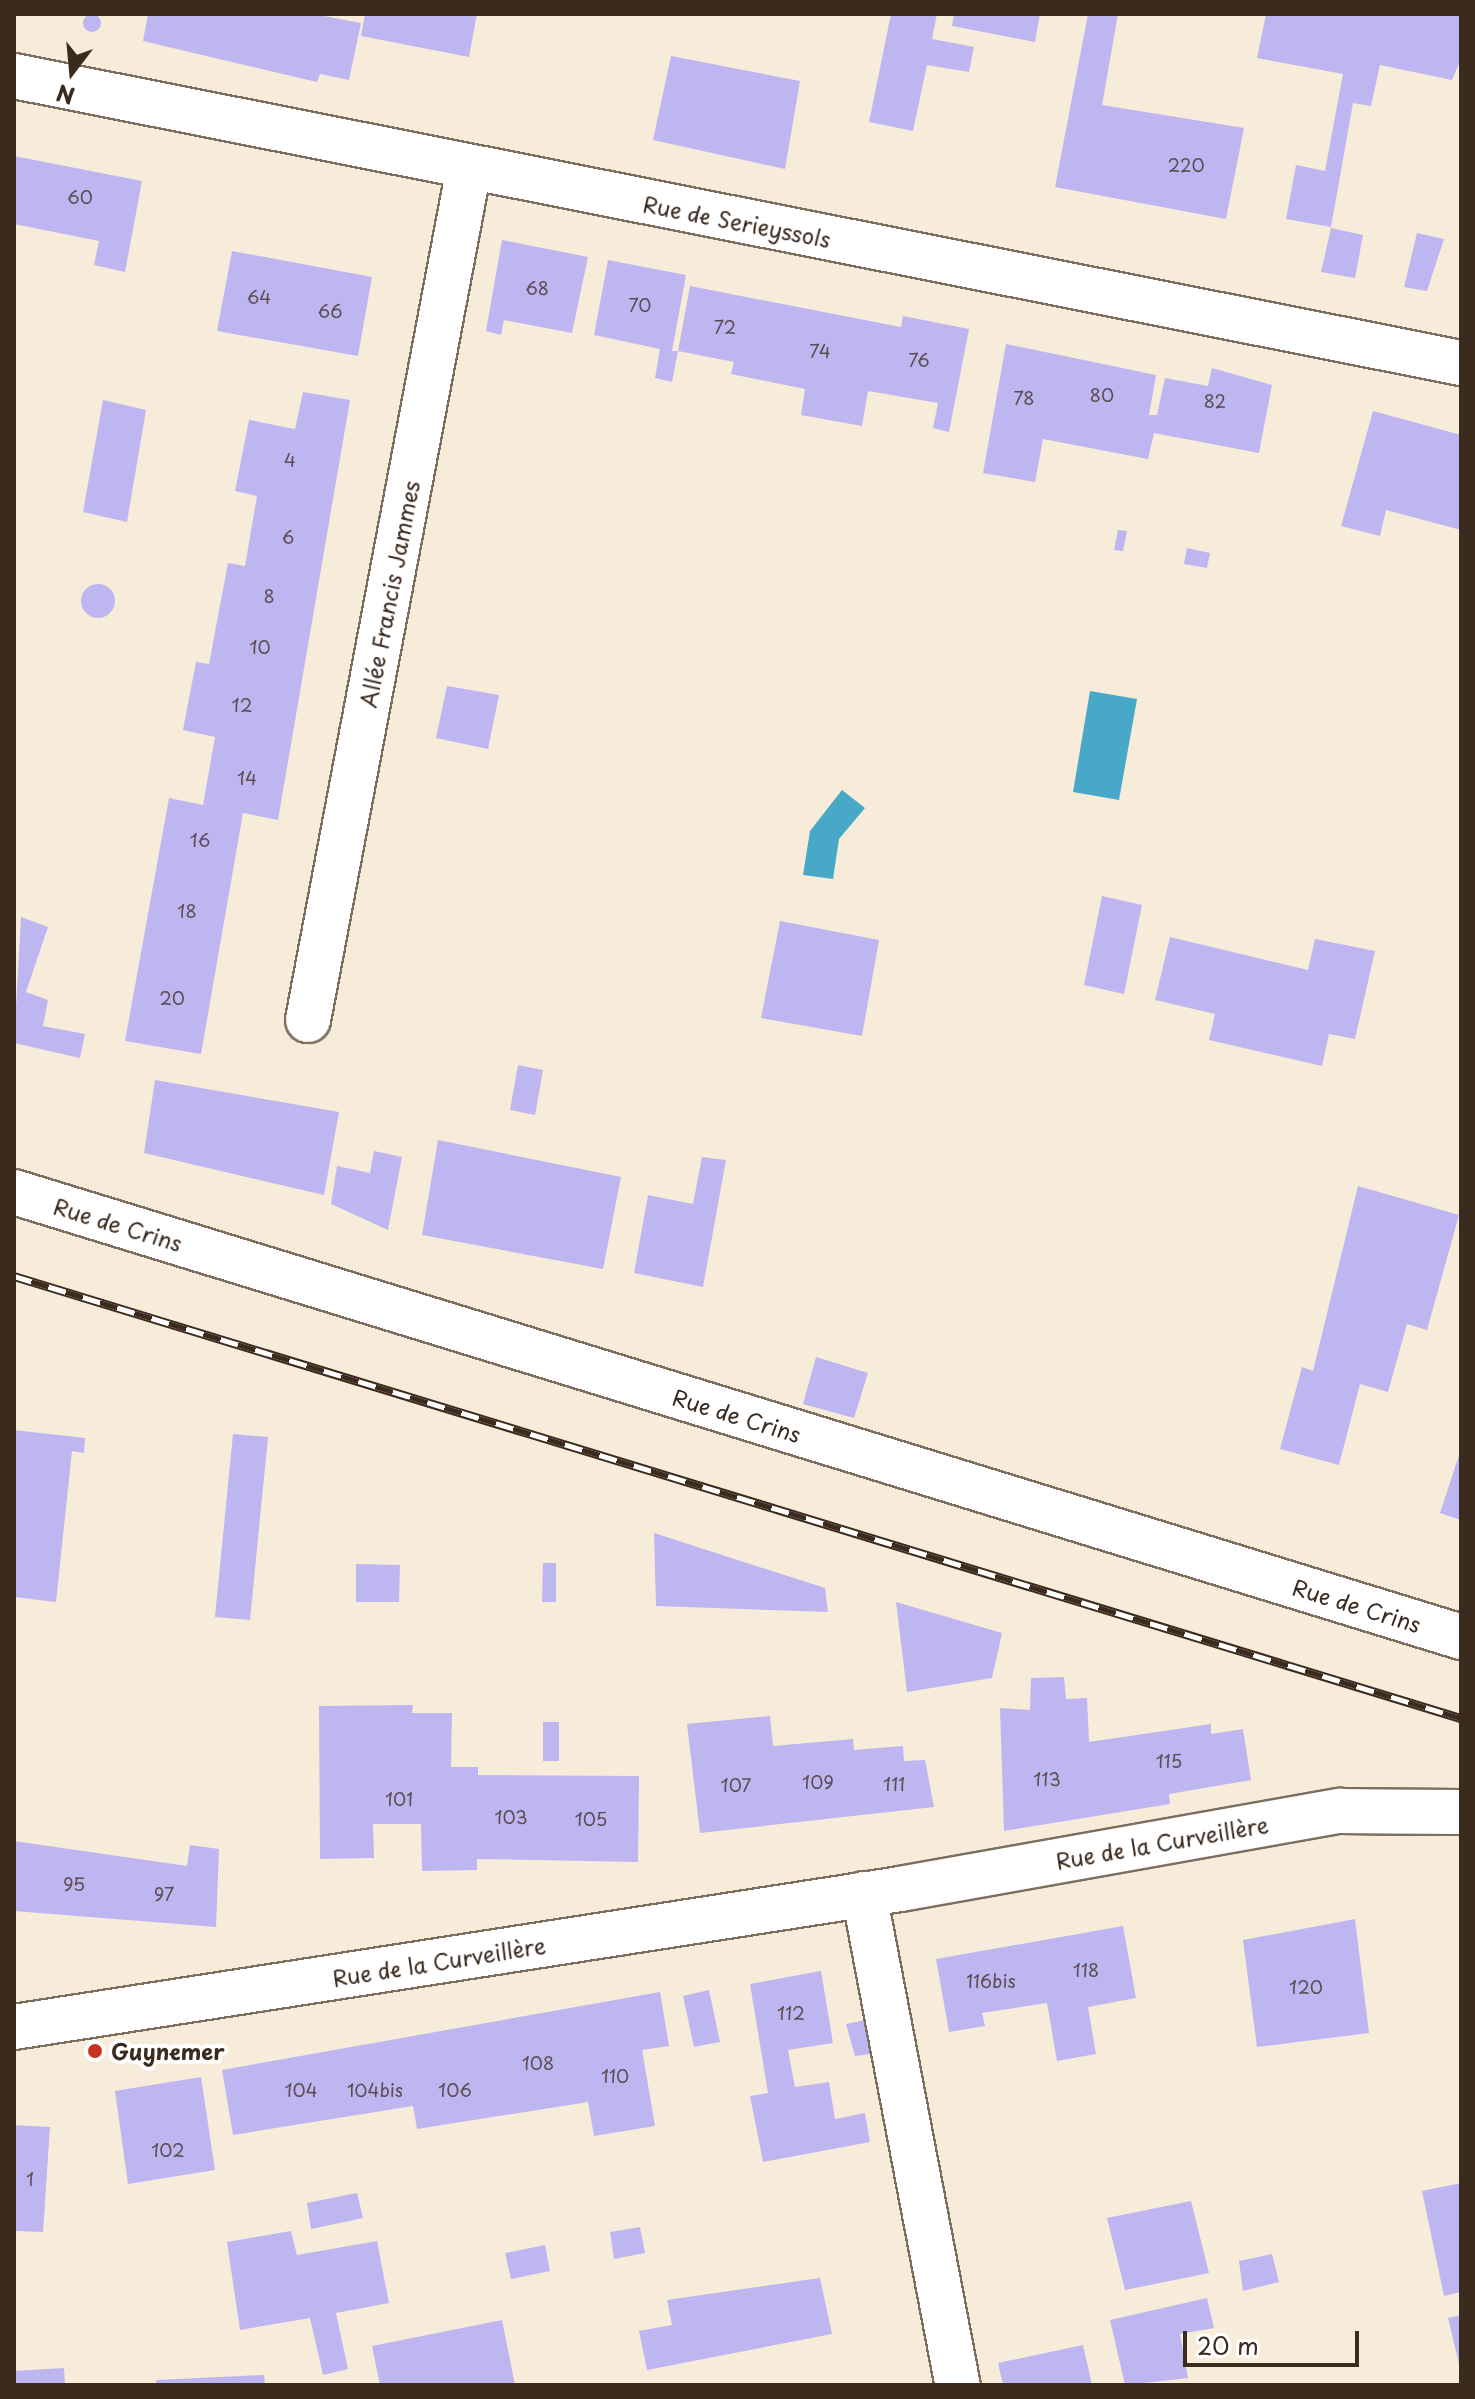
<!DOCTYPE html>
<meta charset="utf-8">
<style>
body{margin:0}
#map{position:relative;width:1475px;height:2399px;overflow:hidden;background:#f7ecda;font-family:"Playpen Sans",sans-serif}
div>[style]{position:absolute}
.water>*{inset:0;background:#48a8c7}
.building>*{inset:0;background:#beb6f0}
.round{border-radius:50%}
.roads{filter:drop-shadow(2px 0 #7d6e60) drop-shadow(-2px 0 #7d6e60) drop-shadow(0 2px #7d6e60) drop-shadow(0 -2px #7d6e60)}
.street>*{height:44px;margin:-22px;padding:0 22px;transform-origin:22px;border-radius:22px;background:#fff}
.rail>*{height:9px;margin-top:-4.5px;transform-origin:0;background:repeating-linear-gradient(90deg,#fff 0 18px,#3b2a1e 0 36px);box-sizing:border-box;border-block:2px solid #3b2a1e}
.dots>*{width:22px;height:22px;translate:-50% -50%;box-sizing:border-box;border:4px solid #fff;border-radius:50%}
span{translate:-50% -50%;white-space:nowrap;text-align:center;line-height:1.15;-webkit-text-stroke:8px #fff;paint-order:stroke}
.number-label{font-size:18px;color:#5c4d52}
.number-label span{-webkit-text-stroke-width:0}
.street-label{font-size:22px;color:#3b2a1e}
.poi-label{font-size:22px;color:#3b2a1e;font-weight:700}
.left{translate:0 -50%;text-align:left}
.frame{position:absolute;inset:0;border:16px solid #3b2a1e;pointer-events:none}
.north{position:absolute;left:32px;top:32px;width:80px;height:80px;-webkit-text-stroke:6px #fff;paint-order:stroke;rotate:196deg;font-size:22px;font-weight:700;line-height:32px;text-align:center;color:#3b2a1e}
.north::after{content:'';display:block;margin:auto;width:28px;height:36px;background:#3b2a1e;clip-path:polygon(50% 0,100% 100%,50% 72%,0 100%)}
.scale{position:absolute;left:1183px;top:2331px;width:176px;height:36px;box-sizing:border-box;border:4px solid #3b2a1e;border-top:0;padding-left:10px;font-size:24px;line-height:28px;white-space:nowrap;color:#3b2a1e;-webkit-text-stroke:6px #fff;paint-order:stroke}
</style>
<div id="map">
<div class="water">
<i style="clip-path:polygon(1090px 691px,1137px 699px,1119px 800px,1073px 792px)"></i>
<i style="clip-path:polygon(842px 790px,865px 808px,839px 839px,833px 879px,803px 875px,810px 831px)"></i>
</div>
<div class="building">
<i class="round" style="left:83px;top:14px;width:18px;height:18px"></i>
<i style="clip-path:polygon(148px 14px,313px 14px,361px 23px,349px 80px,320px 74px,317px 82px,143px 41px)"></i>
<i style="clip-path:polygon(365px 14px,477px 14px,469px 57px,361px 36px)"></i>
<i style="clip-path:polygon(891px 14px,937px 14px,932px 39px,974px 47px,969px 72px,927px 65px,913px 131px,869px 122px)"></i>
<i style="clip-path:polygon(954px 14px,1040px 14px,1035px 42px,952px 26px)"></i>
<i style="clip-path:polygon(1088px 14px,1118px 14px,1102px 105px,1244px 128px,1226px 219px,1055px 187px)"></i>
<i style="clip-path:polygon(1266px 14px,1461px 14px,1461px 59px,1452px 80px,1380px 65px,1371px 106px,1353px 103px,1331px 227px,1286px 219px,1296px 165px,1325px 171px,1343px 74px,1257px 58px)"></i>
<i style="clip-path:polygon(671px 56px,800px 81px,785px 169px,653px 140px)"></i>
<i style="clip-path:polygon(14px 156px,142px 181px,125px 272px,94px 265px,99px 241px,14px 224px)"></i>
<i style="clip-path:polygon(1331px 228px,1363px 235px,1355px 278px,1321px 272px)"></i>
<i style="clip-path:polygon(1417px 233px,1444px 239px,1427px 291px,1404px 287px)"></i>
<i style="clip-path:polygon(502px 240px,588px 257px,572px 333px,504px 320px,501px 335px,486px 331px)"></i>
<i style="clip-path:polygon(232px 251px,372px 277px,358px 356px,217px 331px)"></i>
<i style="clip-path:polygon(608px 260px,686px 275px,672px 351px,678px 351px,690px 286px,901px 327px,903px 316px,969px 329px,949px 432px,933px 428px,938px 403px,868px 391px,862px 426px,801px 415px,805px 389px,731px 374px,734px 362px,678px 351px,672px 382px,655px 378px,660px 349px,594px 335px)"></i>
<i style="clip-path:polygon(1006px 344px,1156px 375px,1149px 415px,1157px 415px,1165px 378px,1208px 386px,1212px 368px,1272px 385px,1259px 453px,1154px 433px,1148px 459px,1043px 439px,1035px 482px,983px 473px)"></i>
<i style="clip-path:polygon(303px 392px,350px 400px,278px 820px,243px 813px,201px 1054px,125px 1041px,169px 798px,203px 805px,215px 737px,183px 730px,196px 662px,209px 664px,228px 563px,245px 566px,257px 496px,235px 491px,249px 420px,295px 429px)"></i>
<i style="clip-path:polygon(103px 400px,146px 410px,127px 522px,83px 512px)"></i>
<i style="clip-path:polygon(1373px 411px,1461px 435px,1461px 530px,1386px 510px,1380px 536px,1341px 526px)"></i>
<i style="clip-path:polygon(1118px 530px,1127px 531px,1123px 551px,1114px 550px)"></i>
<i style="clip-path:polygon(1187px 548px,1210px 553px,1207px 568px,1184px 564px)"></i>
<i class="round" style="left:81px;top:584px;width:34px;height:34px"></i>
<i style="clip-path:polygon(447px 686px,499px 695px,488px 749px,436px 738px)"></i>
<i style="clip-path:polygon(1102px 896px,1142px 905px,1124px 994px,1084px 985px)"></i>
<i style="clip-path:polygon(21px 917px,48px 927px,26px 992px,48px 1000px,43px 1026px,85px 1034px,80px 1058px,14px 1043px)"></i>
<i style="clip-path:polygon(780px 921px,879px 940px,862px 1036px,761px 1018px)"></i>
<i style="clip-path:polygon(1170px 937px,1308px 970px,1315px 939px,1375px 951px,1355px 1039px,1329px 1034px,1322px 1066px,1209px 1040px,1215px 1014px,1155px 1000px)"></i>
<i style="clip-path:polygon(518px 1065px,543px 1070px,535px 1115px,510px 1110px)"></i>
<i style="clip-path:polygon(155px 1080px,339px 1112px,324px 1195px,144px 1153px)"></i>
<i style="clip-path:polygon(438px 1140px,621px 1177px,603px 1269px,422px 1235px)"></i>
<i style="clip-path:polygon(374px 1151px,402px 1157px,388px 1230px,331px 1204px,337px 1166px,370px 1173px)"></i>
<i style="clip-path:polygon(702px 1157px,726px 1160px,703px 1287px,634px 1273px,648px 1195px,693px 1204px)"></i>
<i style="clip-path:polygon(1358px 1186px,1459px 1215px,1427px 1330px,1407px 1324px,1388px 1392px,1360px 1384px,1339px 1465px,1280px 1449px,1302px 1367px,1313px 1371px)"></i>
<i style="clip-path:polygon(816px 1357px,868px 1373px,854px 1418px,803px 1404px)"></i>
<i style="clip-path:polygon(14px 1430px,85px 1438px,84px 1453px,72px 1451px,56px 1602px,14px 1597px)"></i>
<i style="clip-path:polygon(233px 1434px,268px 1437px,250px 1620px,215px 1617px)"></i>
<i style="clip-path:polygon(1460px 1452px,1461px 1453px,1461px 1520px,1440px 1513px)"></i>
<i style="clip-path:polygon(654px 1533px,825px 1588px,828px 1612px,656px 1606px)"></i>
<i style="clip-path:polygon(543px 1563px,556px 1563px,556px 1602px,542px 1602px)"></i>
<i style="clip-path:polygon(356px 1564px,400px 1565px,399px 1602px,356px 1602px)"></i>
<i style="clip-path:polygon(896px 1602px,1002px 1633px,992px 1678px,907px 1692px)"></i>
<i style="clip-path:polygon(1064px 1677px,1066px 1699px,1087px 1698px,1089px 1742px,1211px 1724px,1211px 1734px,1243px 1729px,1251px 1780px,1169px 1794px,1170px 1804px,1004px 1831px,1000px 1708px,1030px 1710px,1031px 1678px)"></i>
<i style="clip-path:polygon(413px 1705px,412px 1713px,452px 1713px,451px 1767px,478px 1767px,478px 1775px,639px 1776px,638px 1862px,477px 1859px,477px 1870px,422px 1871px,421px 1824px,373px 1824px,374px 1858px,320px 1859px,319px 1706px)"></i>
<i style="clip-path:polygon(770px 1716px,773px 1746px,853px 1739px,854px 1750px,903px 1746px,904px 1761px,925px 1760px,934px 1807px,700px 1833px,687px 1724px)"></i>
<i style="clip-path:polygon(543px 1722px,559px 1722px,559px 1761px,543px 1761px)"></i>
<i style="clip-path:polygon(14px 1841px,187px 1866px,190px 1845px,219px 1849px,216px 1927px,14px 1911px)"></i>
<i style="clip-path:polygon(1355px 1919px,1369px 2033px,1257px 2047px,1243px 1940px)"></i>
<i style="clip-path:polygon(1123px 1926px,1136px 1998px,1088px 2007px,1096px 2054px,1057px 2061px,1047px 2003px,982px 2013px,985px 2026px,949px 2032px,936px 1959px)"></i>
<i style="clip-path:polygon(821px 1971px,833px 2043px,788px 2050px,795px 2087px,829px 2082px,835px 2119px,865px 2113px,870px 2142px,763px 2162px,750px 2096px,768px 2093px,750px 1984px)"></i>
<i style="clip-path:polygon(709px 1990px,720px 2042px,694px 2047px,683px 1996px)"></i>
<i style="clip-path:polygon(660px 1992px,669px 2046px,642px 2050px,655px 2126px,594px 2136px,588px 2102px,417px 2129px,413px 2106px,233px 2135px,222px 2070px)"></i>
<i style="clip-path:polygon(871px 2019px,879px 2053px,855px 2056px,846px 2024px)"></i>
<i style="clip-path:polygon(201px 2077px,215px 2170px,128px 2184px,115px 2091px)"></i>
<i style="clip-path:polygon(14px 2125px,50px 2127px,43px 2232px,14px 2231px)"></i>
<i style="clip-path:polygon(1461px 2183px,1461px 2292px,1444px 2296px,1422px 2191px)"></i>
<i style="clip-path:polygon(357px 2193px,363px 2218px,311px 2229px,307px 2203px)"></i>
<i style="clip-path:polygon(1191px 2201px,1209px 2273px,1125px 2290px,1107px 2218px)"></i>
<i style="clip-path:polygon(640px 2227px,645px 2253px,614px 2259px,610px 2232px)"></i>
<i style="clip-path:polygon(291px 2231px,297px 2255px,377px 2241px,389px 2303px,336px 2313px,348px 2369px,323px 2375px,310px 2318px,240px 2330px,227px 2242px)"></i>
<i style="clip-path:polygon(545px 2245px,550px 2271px,511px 2279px,505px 2253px)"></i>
<i style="clip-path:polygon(1272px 2254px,1279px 2282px,1243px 2291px,1239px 2261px)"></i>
<i style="clip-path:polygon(820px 2278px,832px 2334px,647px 2370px,639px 2331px,672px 2325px,667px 2300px)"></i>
<i style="clip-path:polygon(1207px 2298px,1214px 2328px,1180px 2334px,1188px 2378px,1125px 2385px,1110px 2320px)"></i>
<i style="clip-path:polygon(1461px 2315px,1461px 2368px,1460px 2368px,1448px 2318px)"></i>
<i style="clip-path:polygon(502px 2320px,515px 2385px,380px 2385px,372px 2346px)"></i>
<i style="clip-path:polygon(1083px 2345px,1092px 2385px,1003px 2385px,998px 2363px)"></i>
<i style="clip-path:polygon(64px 2368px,65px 2385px,14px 2385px,14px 2371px)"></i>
<i style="clip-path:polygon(264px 2375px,265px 2385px,157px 2385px,156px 2380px)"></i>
</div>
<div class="roads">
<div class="street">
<i style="left:14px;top:76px;width:1475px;rotate:11.22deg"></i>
<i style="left:308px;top:1020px;width:867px;rotate:-79.3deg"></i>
<i style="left:14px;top:1192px;width:1514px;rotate:17.09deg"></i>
<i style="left:864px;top:1894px;width:500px;rotate:79.2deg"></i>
<i style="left:14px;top:2027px;width:897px;rotate:-8.85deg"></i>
<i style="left:900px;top:1889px;width:447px;rotate:-10.1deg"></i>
<i style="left:1340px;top:1811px;width:121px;rotate:0.5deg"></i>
</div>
</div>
<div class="rail">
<i style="left:14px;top:1276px;width:1513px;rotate:16.99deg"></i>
</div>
<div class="dots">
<i style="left:95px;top:2051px;background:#c8321e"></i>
</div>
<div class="number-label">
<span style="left:1186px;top:165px">220</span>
<span style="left:80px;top:197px">60</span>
<span style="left:537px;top:288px">68</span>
<span style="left:259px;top:297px">64</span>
<span style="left:640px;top:305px">70</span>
<span style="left:330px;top:311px">66</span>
<span style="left:725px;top:327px">72</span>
<span style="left:820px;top:351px">74</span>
<span style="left:919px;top:360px">76</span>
<span style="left:1102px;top:395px">80</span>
<span style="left:1024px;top:398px">78</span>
<span style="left:1215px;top:401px">82</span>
<span style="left:290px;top:460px">4</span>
<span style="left:288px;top:537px">6</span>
<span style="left:269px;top:596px">8</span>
<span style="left:260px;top:647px">10</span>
<span style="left:242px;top:705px">12</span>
<span style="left:247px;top:778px">14</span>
<span style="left:200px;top:840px">16</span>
<span style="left:187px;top:911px">18</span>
<span style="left:172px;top:998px">20</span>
<span style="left:1169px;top:1761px">115</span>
<span style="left:1047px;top:1779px">113</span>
<span style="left:818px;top:1782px">109</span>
<span style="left:894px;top:1784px">111</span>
<span style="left:736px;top:1785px">107</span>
<span style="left:399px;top:1799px">101</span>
<span style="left:511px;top:1817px">103</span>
<span style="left:591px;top:1819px">105</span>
<span style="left:74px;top:1884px">95</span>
<span style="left:164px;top:1894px">97</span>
<span style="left:1086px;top:1970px">118</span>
<span style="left:991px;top:1981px">116bis</span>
<span style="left:1306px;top:1987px">120</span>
<span style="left:791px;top:2013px">112</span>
<span style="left:538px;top:2063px">108</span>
<span style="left:615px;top:2076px">110</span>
<span style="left:301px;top:2090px">104</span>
<span style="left:375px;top:2090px">104bis</span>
<span style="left:455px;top:2090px">106</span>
<span style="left:168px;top:2150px">102</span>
<span style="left:30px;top:2179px">1</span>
</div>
<div class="street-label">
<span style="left:737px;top:221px;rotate:11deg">Rue de Serieyssols</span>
<span style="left:389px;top:594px;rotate:-79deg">Allée Francis Jammes</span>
<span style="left:118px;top:1224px;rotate:17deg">Rue de Crins</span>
<span style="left:737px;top:1415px;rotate:17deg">Rue de Crins</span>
<span style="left:1357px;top:1605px;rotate:17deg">Rue de Crins</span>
<span style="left:1162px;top:1842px;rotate:-10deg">Rue de la Curveillère</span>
<span style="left:439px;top:1961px;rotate:-9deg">Rue de la Curveillère</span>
</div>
<div class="poi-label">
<span class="left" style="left:111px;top:2051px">Guynemer</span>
</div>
<div class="frame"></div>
<div class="north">N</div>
<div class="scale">20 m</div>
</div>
